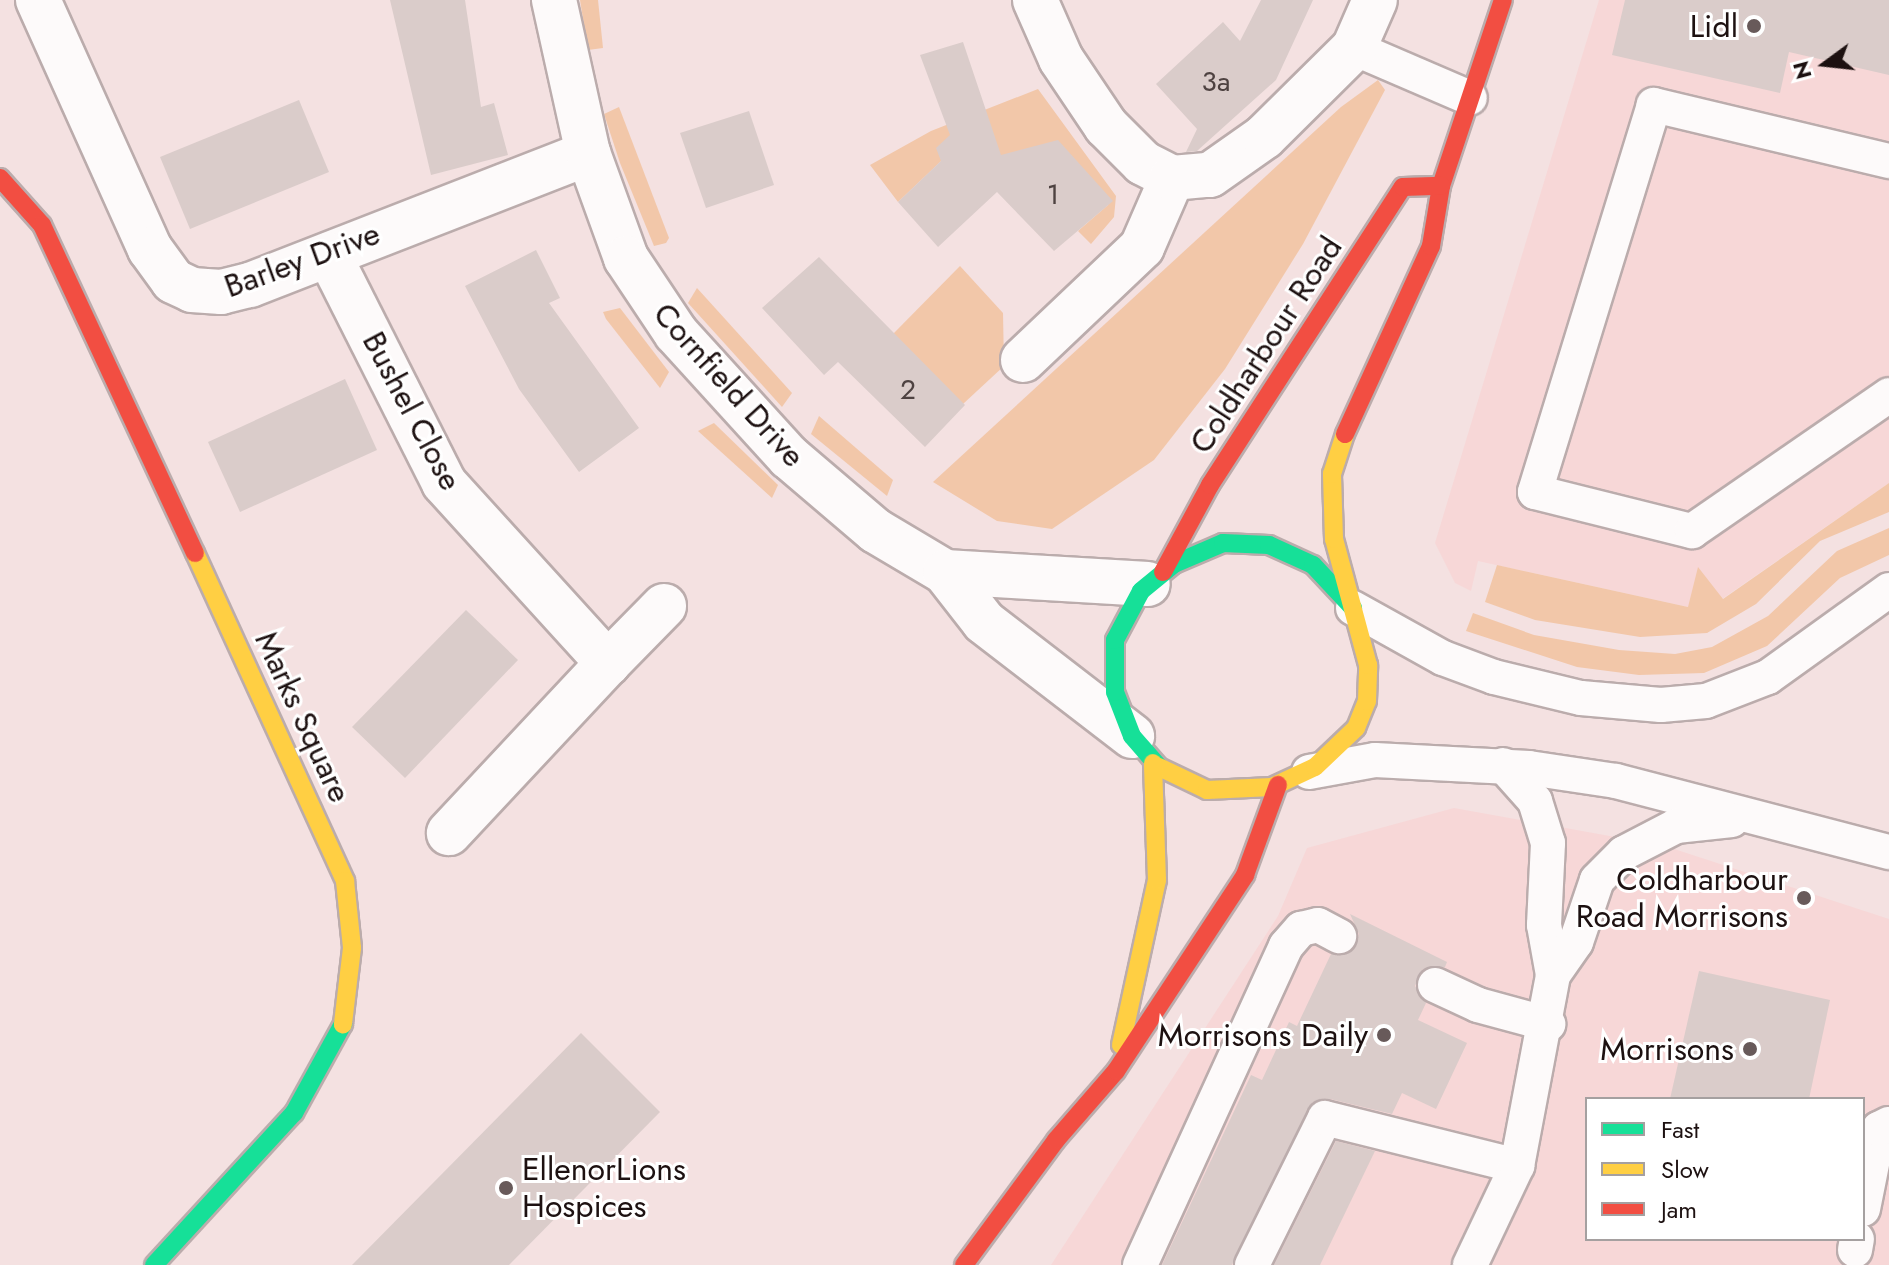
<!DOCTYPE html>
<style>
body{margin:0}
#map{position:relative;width:1889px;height:1265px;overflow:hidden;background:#f4e1e1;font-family:Jost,sans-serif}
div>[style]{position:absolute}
.built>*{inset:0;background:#f7d7d7}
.green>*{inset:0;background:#f2c7a9}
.building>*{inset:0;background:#daccca}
.roads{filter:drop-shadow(2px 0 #bbacac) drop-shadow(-2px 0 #bbacac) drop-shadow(0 2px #bbacac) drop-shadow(0 -2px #bbacac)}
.lane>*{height:34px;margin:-17px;padding:0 17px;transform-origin:17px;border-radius:17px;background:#fdfafa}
.street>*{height:44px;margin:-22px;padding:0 22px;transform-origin:22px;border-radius:22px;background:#fdfafa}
.fast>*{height:18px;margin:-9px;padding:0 9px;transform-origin:9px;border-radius:9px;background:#16e098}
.slow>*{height:18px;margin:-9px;padding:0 9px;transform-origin:9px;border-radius:9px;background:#ffcf43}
.jam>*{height:18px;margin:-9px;padding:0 9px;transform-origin:9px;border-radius:9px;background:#f24e42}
.dots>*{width:22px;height:22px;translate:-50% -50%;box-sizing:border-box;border:4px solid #fff;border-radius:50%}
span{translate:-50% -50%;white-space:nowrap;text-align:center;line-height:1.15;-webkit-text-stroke:6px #fff;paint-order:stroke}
.number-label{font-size:28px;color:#4e4241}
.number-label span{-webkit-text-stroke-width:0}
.poi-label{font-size:32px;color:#1d1111}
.right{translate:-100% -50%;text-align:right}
.left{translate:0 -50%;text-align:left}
.street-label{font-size:32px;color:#1d1111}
.legend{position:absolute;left:1585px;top:1097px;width:280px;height:144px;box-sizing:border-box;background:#fff;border:2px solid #a5a0a0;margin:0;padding:10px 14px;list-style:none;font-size:24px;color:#1d1111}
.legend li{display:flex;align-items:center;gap:16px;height:40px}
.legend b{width:40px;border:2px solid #a5a0a0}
.north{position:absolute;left:1785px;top:24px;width:80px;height:80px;-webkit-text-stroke:6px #fff;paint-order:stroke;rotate:255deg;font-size:22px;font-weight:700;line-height:32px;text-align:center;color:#1d1111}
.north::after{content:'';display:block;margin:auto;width:28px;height:36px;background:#1d1111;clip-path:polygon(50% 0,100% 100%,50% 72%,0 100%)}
</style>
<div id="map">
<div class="built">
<i style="clip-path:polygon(1599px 0,1889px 0,1889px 483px,1722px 599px,1688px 607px,1478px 561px,1471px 591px,1455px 583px,1435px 543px)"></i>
<i style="clip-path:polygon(evenodd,1454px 808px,1665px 846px,1889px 919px,1889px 1265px,1051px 1265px,1278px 916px,1307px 848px,1454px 808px,1587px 1099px,1863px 1099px,1863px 1239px,1587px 1239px,1587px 1099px)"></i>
</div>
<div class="green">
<i style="clip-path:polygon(580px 0,598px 0,603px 48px,588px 50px)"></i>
<i style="clip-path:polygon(1378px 80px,1385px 90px,1303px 244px,1225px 369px,1154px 460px,1052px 529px,997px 521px,933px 482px,1341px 107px)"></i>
<i style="clip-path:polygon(1038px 89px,1116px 196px,1114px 217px,1091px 244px,1078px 231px,1108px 205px,1109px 198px,1055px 141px,1001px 188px,958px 145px,898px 202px,870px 165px,931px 131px)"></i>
<i style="clip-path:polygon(619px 107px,669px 238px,666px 243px,654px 246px,620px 163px,604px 114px)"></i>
<i style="clip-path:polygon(960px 266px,1003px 313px,1004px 366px,963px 404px,893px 334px)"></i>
<i style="clip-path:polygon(697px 288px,792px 393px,782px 407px,688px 303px)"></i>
<i style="clip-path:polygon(620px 308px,669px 372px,660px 388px,606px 319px,603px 312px)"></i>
<i style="clip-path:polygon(819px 416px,893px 480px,887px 496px,811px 434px)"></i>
<i style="clip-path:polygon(714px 423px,778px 485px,772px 498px,698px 431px)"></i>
<i style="clip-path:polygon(1889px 483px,1889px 512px,1820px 541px,1756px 604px,1707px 633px,1640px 637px,1535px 620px,1485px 602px,1497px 565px,1688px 607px,1698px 567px,1723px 599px)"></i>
<i style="clip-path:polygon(1889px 528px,1889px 555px,1840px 578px,1767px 646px,1704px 673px,1639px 675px,1577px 667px,1466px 631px,1473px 613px,1534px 635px,1619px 650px,1675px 654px,1712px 647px,1768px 616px,1837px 551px)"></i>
</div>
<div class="building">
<i style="clip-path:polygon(390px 0,465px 0,481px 107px,494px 103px,508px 155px,431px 175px)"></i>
<i style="clip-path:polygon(1261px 0,1313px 0,1276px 80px,1197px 151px,1186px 152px,1197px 129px,1156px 84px,1223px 22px,1240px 41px)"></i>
<i style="clip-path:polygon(1625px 0,1889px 0,1889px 75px,1789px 52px,1780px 93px,1612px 55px)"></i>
<i style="clip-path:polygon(963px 42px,1001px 155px,1058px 140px,1113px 201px,1054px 251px,997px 192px,938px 247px,898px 202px,941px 161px,936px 148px,950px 135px,920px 55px)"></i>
<i style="clip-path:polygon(299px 100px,329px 172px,190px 229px,160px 157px)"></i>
<i style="clip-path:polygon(749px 111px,774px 185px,706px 208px,680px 133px)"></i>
<i style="clip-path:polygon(536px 250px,560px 298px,549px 303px,639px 428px,579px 472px,519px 389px,465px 286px)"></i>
<i style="clip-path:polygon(819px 257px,965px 405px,925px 447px,838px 362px,824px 375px,762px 308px)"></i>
<i style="clip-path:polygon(345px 379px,377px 450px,240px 512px,208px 442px)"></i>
<i style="clip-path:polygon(466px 610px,518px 660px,405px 778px,352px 727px)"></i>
<i style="clip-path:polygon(1350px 914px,1447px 962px,1445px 967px,1423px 969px,1415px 986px,1426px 1003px,1418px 1020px,1467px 1043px,1436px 1109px,1402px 1093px,1392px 1114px,1330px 1099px,1313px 1102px,1232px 1265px,1162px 1265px,1251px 1075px,1262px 1080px,1289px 1022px,1297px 1026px,1331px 954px,1349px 953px,1356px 946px,1359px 934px)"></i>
<i style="clip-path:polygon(1699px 971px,1830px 1000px,1809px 1099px,1670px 1099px)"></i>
<i style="clip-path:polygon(581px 1033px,660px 1112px,509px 1265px,352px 1265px)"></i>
<i style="clip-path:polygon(1336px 1141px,1375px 1151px,1320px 1265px,1274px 1265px)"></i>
</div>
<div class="roads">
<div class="lane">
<i style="left:1354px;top:48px;width:126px;rotate:23.3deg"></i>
<i style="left:1889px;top:161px;width:242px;rotate:-166.6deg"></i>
<i style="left:1654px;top:105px;width:405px;rotate:107.1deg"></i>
<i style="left:1535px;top:492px;width:162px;rotate:14deg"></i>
<i style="left:1692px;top:531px;width:239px;rotate:-34.6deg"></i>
<i style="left:1353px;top:608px;width:103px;rotate:29.1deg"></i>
<i style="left:1443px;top:658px;width:54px;rotate:20.4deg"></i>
<i style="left:1494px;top:677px;width:89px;rotate:13.6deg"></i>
<i style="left:1581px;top:698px;width:80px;rotate:5deg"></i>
<i style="left:1661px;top:705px;width:45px;rotate:-5.1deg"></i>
<i style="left:1706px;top:701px;width:66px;rotate:-21.2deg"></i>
<i style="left:1768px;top:677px;width:149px;rotate:-35.7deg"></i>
<i style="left:1309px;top:772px;width:67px;rotate:-10.3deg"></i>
<i style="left:1375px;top:760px;width:154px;rotate:3deg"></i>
<i style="left:1529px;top:768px;width:88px;rotate:8.5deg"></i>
<i style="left:1616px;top:781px;width:282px;rotate:14.6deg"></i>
<i style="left:1553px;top:975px;width:40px;rotate:-55.1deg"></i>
<i style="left:1576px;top:942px;width:65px;rotate:-71.3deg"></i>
<i style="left:1597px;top:880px;width:38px;rotate:-45deg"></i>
<i style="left:1624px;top:853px;width:59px;rotate:-27.4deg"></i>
<i style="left:1676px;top:826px;width:56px;rotate:-6.1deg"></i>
<i style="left:1435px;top:985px;width:47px;rotate:24.9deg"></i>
<i style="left:1478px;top:1005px;width:73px;rotate:15.2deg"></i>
<i style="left:1863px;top:1209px;width:82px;rotate:-78.7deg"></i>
<i style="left:1879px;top:1129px;width:11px;rotate:-27deg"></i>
<i style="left:1855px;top:1250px;width:11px;rotate:-80deg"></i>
<i style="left:1140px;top:1265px;width:351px;rotate:-65.4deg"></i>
<i style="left:1286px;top:946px;width:23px;rotate:-49deg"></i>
<i style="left:1301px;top:929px;width:17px;rotate:-13deg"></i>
<i style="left:1318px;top:925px;width:24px;rotate:28deg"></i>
<i style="left:1252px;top:1265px;width:164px;rotate:-63.6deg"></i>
<i style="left:1325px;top:1118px;width:198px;rotate:14deg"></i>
<i style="left:1470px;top:1265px;width:110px;rotate:-64.6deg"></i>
<i style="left:1517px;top:1166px;width:194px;rotate:-79.3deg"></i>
<i style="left:1553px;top:975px;width:51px;rotate:-100.2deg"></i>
<i style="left:1544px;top:925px;width:82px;rotate:-87.2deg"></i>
<i style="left:1548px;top:843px;width:44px;rotate:-107.2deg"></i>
<i style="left:1535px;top:801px;width:48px;rotate:-131.6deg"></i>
</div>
<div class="street">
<i style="left:38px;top:0;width:273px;rotate:65.8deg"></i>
<i style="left:150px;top:249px;width:39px;rotate:54deg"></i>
<i style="left:173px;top:281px;width:21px;rotate:25deg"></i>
<i style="left:192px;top:290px;width:29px;rotate:4deg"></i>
<i style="left:221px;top:292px;width:30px;rotate:-14deg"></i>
<i style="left:250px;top:285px;width:363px;rotate:-21.3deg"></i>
<i style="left:554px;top:0;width:157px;rotate:77.5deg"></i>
<i style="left:588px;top:153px;width:112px;rotate:70.1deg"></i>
<i style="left:626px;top:258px;width:90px;rotate:56.3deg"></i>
<i style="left:676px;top:333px;width:168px;rotate:47.7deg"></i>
<i style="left:789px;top:457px;width:114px;rotate:40.4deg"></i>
<i style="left:876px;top:531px;width:80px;rotate:30.7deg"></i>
<i style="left:945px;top:572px;width:203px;rotate:3.4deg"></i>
<i style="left:1035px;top:0;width:64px;rotate:66.2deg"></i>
<i style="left:1061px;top:59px;width:81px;rotate:56.1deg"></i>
<i style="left:1106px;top:126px;width:52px;rotate:45deg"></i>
<i style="left:1143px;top:163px;width:33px;rotate:27deg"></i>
<i style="left:329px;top:255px;width:255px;rotate:63.2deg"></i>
<i style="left:444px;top:483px;width:244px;rotate:47.7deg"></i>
<i style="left:608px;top:663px;width:233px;rotate:133.1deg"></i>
<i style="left:1023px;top:360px;width:164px;rotate:-43.5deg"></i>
<i style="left:1142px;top:247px;width:75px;rotate:-66.5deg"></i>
<i style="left:1172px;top:178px;width:38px;rotate:-5deg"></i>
<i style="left:1210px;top:175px;width:66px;rotate:-35.1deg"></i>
<i style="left:1264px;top:137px;width:127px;rotate:-44.7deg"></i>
<i style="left:1354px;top:48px;width:52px;rotate:-66.4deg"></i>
<i style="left:945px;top:572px;width:63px;rotate:52deg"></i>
<i style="left:984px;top:622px;width:187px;rotate:37.6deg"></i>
<i style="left:608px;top:663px;width:80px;rotate:-45.5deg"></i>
</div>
<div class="fast">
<i style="left:1159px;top:767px;width:41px;rotate:-131.1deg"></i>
<i style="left:1132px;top:736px;width:47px;rotate:-111.1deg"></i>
<i style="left:1115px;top:692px;width:52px;rotate:-90deg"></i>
<i style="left:1115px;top:640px;width:55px;rotate:-62deg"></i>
<i style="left:1141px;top:591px;width:43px;rotate:-39.3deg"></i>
<i style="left:1174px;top:564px;width:53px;rotate:-23.2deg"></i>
<i style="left:1223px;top:543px;width:46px;rotate:2.5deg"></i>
<i style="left:1269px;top:545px;width:48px;rotate:24.4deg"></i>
<i style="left:1313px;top:565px;width:59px;rotate:47.1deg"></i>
<i style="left:154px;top:1265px;width:207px;rotate:-47.4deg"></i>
<i style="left:294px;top:1113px;width:102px;rotate:-61.2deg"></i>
</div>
<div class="slow">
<i style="left:195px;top:553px;width:361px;rotate:65.4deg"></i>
<i style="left:345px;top:881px;width:67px;rotate:84deg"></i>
<i style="left:352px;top:948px;width:77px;rotate:96.8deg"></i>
<i style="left:1159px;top:767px;width:53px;rotate:25.6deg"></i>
<i style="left:1207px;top:790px;width:65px;rotate:-2.6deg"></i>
<i style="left:1272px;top:787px;width:47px;rotate:-24.9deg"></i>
<i style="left:1315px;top:767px;width:57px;rotate:-43.6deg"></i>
<i style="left:1356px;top:728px;width:29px;rotate:-68deg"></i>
<i style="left:1367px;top:701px;width:36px;rotate:-88deg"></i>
<i style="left:1368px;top:665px;width:131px;rotate:-105.1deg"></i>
<i style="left:1334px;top:539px;width:65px;rotate:-91.8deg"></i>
<i style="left:1332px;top:474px;width:42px;rotate:-72deg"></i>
<i style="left:1121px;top:1045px;width:169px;rotate:-77.7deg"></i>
<i style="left:1157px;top:880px;width:117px;rotate:-92deg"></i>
</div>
<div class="jam">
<i style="left:0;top:178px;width:63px;rotate:48.2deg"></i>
<i style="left:42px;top:225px;width:362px;rotate:65deg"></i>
<i style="left:1345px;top:434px;width:207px;rotate:-65.4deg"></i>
<i style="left:1431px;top:246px;width:61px;rotate:-80.5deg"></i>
<i style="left:1441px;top:186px;width:196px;rotate:-71.6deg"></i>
<i style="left:1163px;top:572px;width:99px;rotate:-61.6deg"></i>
<i style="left:1210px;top:485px;width:355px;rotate:-57.1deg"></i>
<i style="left:1403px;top:187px;width:38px;rotate:-2deg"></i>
<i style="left:964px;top:1265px;width:155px;rotate:-53.6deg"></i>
<i style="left:1056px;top:1140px;width:91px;rotate:-49deg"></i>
<i style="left:1116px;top:1071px;width:235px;rotate:-56.6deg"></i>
<i style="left:1245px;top:875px;width:96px;rotate:-69.9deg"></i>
</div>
</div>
<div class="dots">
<i style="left:1754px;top:26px;background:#685a5a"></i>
<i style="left:1804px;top:898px;background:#685a5a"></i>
<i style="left:1384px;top:1035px;background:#685a5a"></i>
<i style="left:1750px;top:1049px;background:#685a5a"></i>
<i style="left:506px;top:1188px;background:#685a5a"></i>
</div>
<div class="number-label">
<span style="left:1216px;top:82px">3a</span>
<span style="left:1053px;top:195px">1</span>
<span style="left:908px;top:390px">2</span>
</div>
<div class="poi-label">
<span class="right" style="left:1738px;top:26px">Lidl</span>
<span class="right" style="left:1788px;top:898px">Coldharbour<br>Road Morrisons</span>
<span class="right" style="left:1368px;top:1035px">Morrisons Daily</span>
<span class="right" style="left:1734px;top:1049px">Morrisons</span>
<span class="left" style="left:522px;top:1188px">EllenorLions<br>Hospices</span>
</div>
<div class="street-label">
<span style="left:302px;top:260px;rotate:-20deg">Barley Drive</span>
<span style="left:1266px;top:345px;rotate:-57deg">Coldharbour Road</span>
<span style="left:729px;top:385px;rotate:48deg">Cornfield Drive</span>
<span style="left:412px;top:411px;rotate:62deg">Bushel Close</span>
<span style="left:303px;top:717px;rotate:65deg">Marks Square</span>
</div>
<ul class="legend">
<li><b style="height:10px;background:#16e098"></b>Fast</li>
<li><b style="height:10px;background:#ffcf43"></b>Slow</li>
<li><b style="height:10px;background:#f24e42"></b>Jam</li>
</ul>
<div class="north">N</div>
</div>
